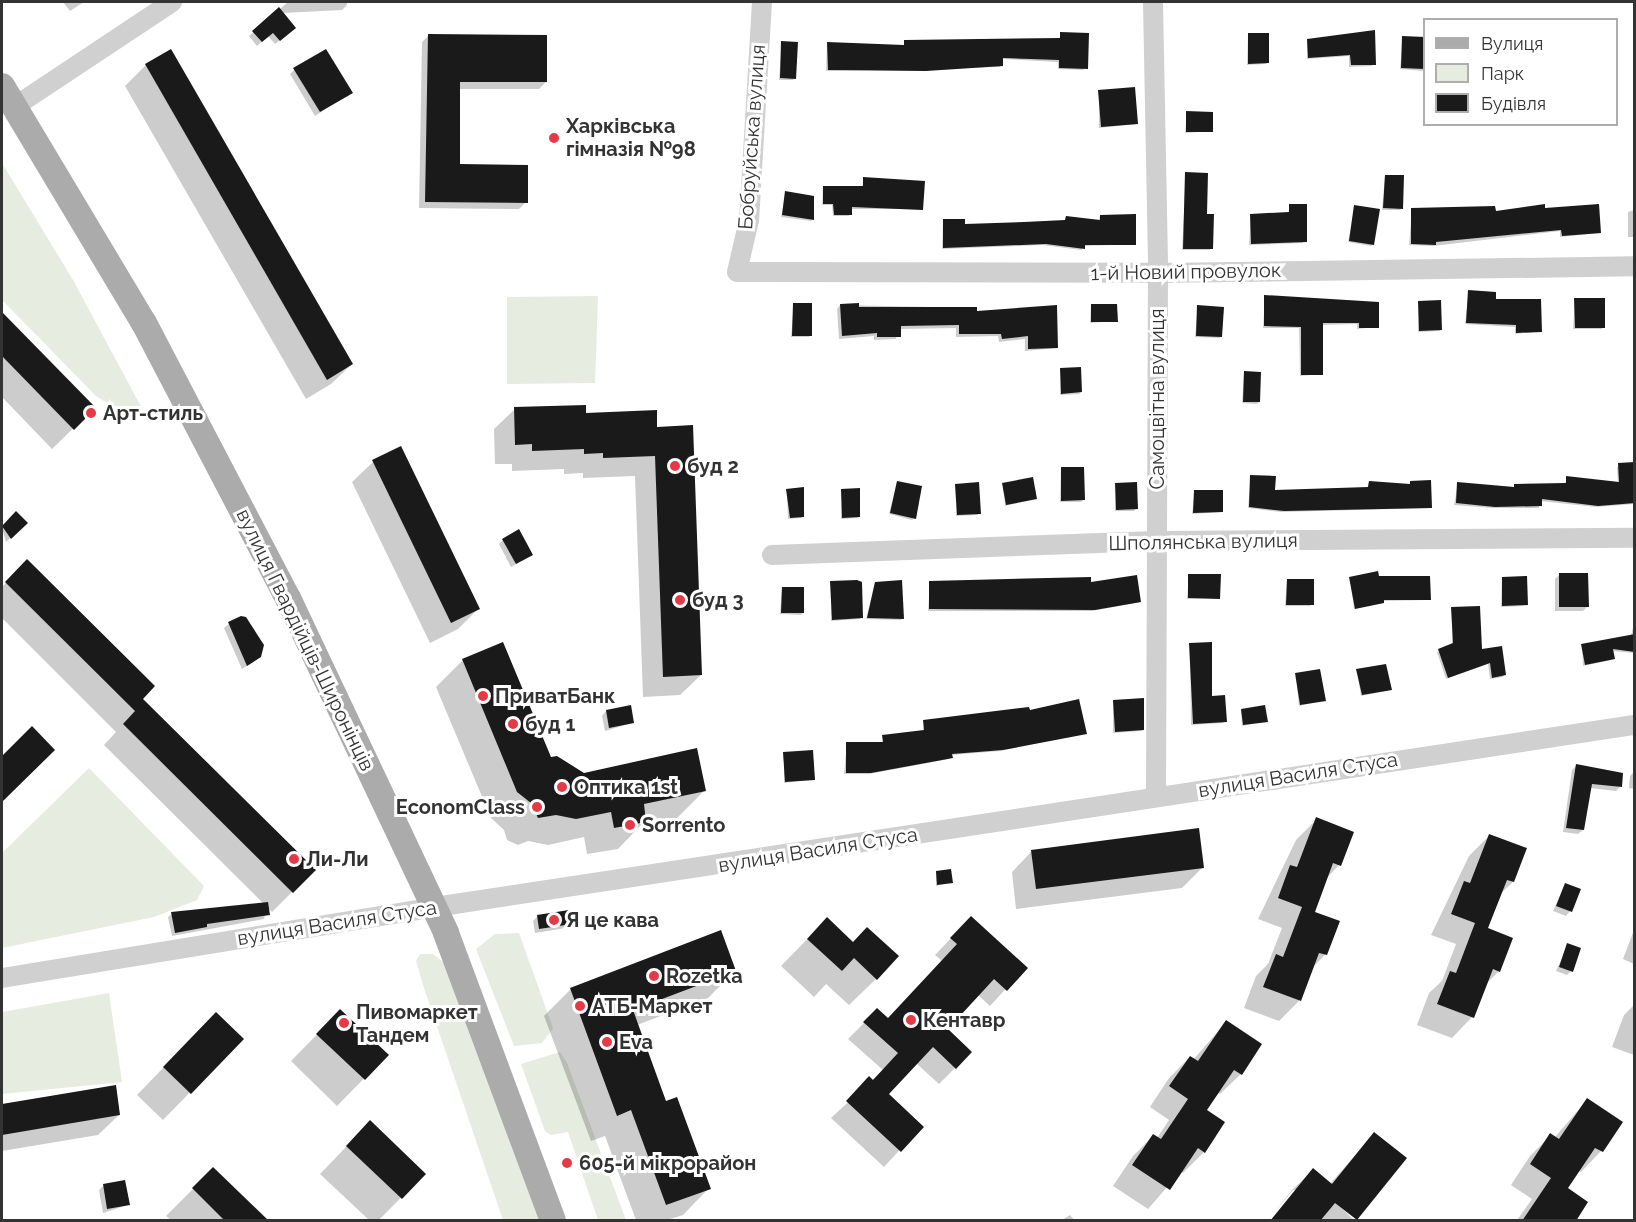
<!DOCTYPE html>
<meta charset="utf-8">
<style>
body{margin:0}
#map{position:relative;width:1636px;height:1222px;overflow:hidden;background:#fff;font-family:Raleway,sans-serif}
div>[style]{position:absolute}
.green>*{inset:0;background:#e6ecdf}
.shadow>*{inset:0;background:#0003}
.building>*{inset:0;background:#1a1a1a}
.minor>*{height:20px;margin:-10px;padding:0 10px;transform-origin:10px;border-radius:10px;background:#d0d0d0}
.major>*{height:26px;margin:-13px;padding:0 13px;transform-origin:13px;border-radius:13px;background:#ababab}
.dots>*{width:16px;height:16px;translate:-50% -50%;box-sizing:border-box;border:3px solid #fff;border-radius:50%}
span{translate:-50% -50%;white-space:nowrap;text-align:center;line-height:1.15;-webkit-text-stroke:6px #fff;paint-order:stroke}
.poi-label{font-size:20px;color:#333;font-weight:700}
.left{translate:0 -50%;text-align:left}
.right{translate:-100% -50%;text-align:right}
.street-label{font-size:20px;color:#333}
.frame{position:absolute;inset:0;border:3px solid #333;pointer-events:none}
.legend{position:absolute;left:1423px;top:18px;width:195px;height:108px;box-sizing:border-box;background:#fff;border:2px solid #adadad;margin:0;padding:8px 10px;list-style:none;font-size:18px;color:#333}
.legend li{display:flex;align-items:center;gap:12px;height:30px}
.legend b{width:30px;border:2px solid #adadad}
</style>
<div id="map">
<div class="green">
<i style="clip-path:polygon(2px 163px,73px 280px,145px 414px,123px 413px,96px 396px,2px 300px)"></i>
<i style="clip-path:polygon(598px 296px,595px 383px,507px 384px,507px 297px)"></i>
<i style="clip-path:polygon(89px 768px,204px 886px,197px 900px,154px 917px,2px 948px,2px 853px)"></i>
<i style="clip-path:polygon(519px 933px,553px 1028px,542px 1043px,514px 1046px,476px 949px,495px 934px)"></i>
<i style="clip-path:polygon(420px 954px,433px 954px,446px 964px,541px 1220px,503px 1220px,425px 991px,416px 961px)"></i>
<i style="clip-path:polygon(109px 993px,122px 1082px,2px 1094px,2px 1012px)"></i>
<i style="clip-path:polygon(560px 1052px,567px 1063px,626px 1220px,598px 1220px,568px 1132px,551px 1135px,545px 1131px,521px 1064px)"></i>
</div>
<div class="shadow">
<i style="clip-path:polygon(63px 2px,84px 2px,70px 11px)"></i>
<i style="clip-path:polygon(288px 2px,347px 2px,347px 5px,342px 10px,282px 13px,290px 32px,275px 44px,268px 36px,257px 46px,249px 36px)"></i>
<i style="clip-path:polygon(1373px 31px,1372px 66px,1349px 67px,1349px 56px,1307px 59px,1307px 41px)"></i>
<i style="clip-path:polygon(1061px 33px,1084px 70px,1058px 69px,1058px 62px,1002px 59px,1000px 67px,826px 71px,827px 44px,903px 46px,905px 42px,1059px 39px)"></i>
<i style="clip-path:polygon(429px 35px,546px 82px,539px 89px,459px 89px,458px 166px,526px 202px,519px 209px,419px 208px,422px 42px)"></i>
<i style="clip-path:polygon(1248px 35px,1267px 62px,1266px 64px,1247px 65px)"></i>
<i style="clip-path:polygon(1403px 38px,1424px 39px,1424px 71px,1400px 69px)"></i>
<i style="clip-path:polygon(782px 42px,795px 78px,793px 80px,779px 80px)"></i>
<i style="clip-path:polygon(171px 51px,352px 364px,331px 384px,306px 399px,125px 86px,146px 65px)"></i>
<i style="clip-path:polygon(294px 70px,351px 92px,315px 116px,290px 74px)"></i>
<i style="clip-path:polygon(1099px 92px,1136px 124px,1099px 128px)"></i>
<i style="clip-path:polygon(1187px 113px,1212px 131px,1185px 133px)"></i>
<i style="clip-path:polygon(1186px 174px,1205px 215px,1210px 250px,1182px 250px)"></i>
<i style="clip-path:polygon(1634px 174px,1634px 237px,1628px 237px,1628px 212px,1634px 210px)"></i>
<i style="clip-path:polygon(1385px 176px,1401px 209px,1400px 210px,1382px 210px)"></i>
<i style="clip-path:polygon(864px 178px,922px 209px,850px 209px,849px 216px,833px 216px,832px 205px,822px 205px,823px 187px,862px 187px)"></i>
<i style="clip-path:polygon(786px 193px,812px 220px,811px 221px,781px 217px)"></i>
<i style="clip-path:polygon(1290px 205px,1303px 243px,1249px 245px,1251px 215px,1288px 214px)"></i>
<i style="clip-path:polygon(1355px 207px,1373px 244px,1371px 246px,1348px 242px)"></i>
<i style="clip-path:polygon(1412px 209px,1494px 213px,1544px 209px,1600px 233px,1560px 237px,1560px 231px,1433px 246px,1409px 245px)"></i>
<i style="clip-path:polygon(1100px 216px,1135px 244px,1084px 246px,1081px 250px,1043px 245px,942px 249px,943px 221px,964px 225px,1064px 222px,1066px 217px,1098px 222px)"></i>
<i style="clip-path:polygon(1469px 291px,1494px 301px,1541px 331px,1515px 334px,1515px 327px,1465px 324px)"></i>
<i style="clip-path:polygon(1265px 297px,1377px 327px,1357px 329px,1357px 324px,1321px 325px,1322px 374px,1300px 376px,1299px 328px,1263px 328px)"></i>
<i style="clip-path:polygon(1575px 300px,1603px 327px,1602px 329px,1573px 329px)"></i>
<i style="clip-path:polygon(1419px 303px,1441px 330px,1439px 331px,1418px 332px)"></i>
<i style="clip-path:polygon(794px 304px,810px 335px,809px 337px,791px 337px)"></i>
<i style="clip-path:polygon(840px 305px,975px 308px,976px 313px,1057px 348px,1025px 351px,1025px 339px,999px 342px,998px 336px,956px 337px,956px 328px,899px 329px,896px 339px,874px 340px,874px 336px,839px 339px,837px 309px)"></i>
<i style="clip-path:polygon(1091px 306px,1116px 321px,1090px 323px)"></i>
<i style="clip-path:polygon(1198px 307px,1221px 337px,1219px 338px,1195px 337px)"></i>
<i style="clip-path:polygon(2px 314px,94px 408px,52px 449px,2px 397px)"></i>
<i style="clip-path:polygon(1061px 370px,1081px 392px,1079px 394px,1060px 395px)"></i>
<i style="clip-path:polygon(1244px 373px,1259px 402px,1257px 404px,1242px 403px)"></i>
<i style="clip-path:polygon(515px 409px,585px 415px,656px 428px,701px 675px,680px 695px,643px 697px,635px 476px,583px 478px,583px 473px,564px 474px,564px 469px,512px 471px,512px 464px,495px 464px,494px 429px)"></i>
<i style="clip-path:polygon(400px 448px,478px 609px,458px 629px,430px 643px,352px 482px,373px 462px)"></i>
<i style="clip-path:polygon(1634px 464px,1634px 504px,1596px 507px,1540px 501px,1539px 508px,1493px 508px,1454px 505px,1458px 483px,1513px 487px,1565px 484px,1567px 477px,1618px 483px,1617px 467px)"></i>
<i style="clip-path:polygon(1061px 469px,1083px 500px,1081px 502px,1060px 502px)"></i>
<i style="clip-path:polygon(1251px 476px,1273px 491px,1367px 489px,1369px 482px,1409px 485px,1410px 482px,1430px 508px,1281px 512px,1248px 508px)"></i>
<i style="clip-path:polygon(897px 482px,914px 518px,912px 520px,889px 514px)"></i>
<i style="clip-path:polygon(1003px 484px,1035px 499px,1005px 506px)"></i>
<i style="clip-path:polygon(956px 485px,979px 513px,977px 515px,956px 516px)"></i>
<i style="clip-path:polygon(1116px 485px,1136px 509px,1134px 511px,1115px 511px)"></i>
<i style="clip-path:polygon(842px 490px,859px 517px,857px 518px,841px 519px)"></i>
<i style="clip-path:polygon(787px 491px,803px 516px,801px 518px,788px 519px)"></i>
<i style="clip-path:polygon(1195px 492px,1221px 512px,1192px 514px)"></i>
<i style="clip-path:polygon(16px 513px,26px 523px,6px 542px,2px 528px)"></i>
<i style="clip-path:polygon(503px 540px,531px 555px,511px 567px,499px 544px)"></i>
<i style="clip-path:polygon(27px 561px,140px 699px,314px 870px,272px 912px,267px 907px,264px 919px,172px 936px,168px 917px,172px 914px,264px 904px,104px 745px,116px 732px,2px 618px,2px 587px)"></i>
<i style="clip-path:polygon(1189px 575px,1219px 598px,1187px 599px)"></i>
<i style="clip-path:polygon(1559px 575px,1588px 606px,1583px 611px,1555px 611px,1555px 579px)"></i>
<i style="clip-path:polygon(1350px 578px,1378px 578px,1429px 600px,1382px 601px,1354px 609px)"></i>
<i style="clip-path:polygon(1502px 578px,1526px 604px,1524px 606px,1501px 607px)"></i>
<i style="clip-path:polygon(1287px 580px,1312px 604px,1310px 606px,1285px 606px)"></i>
<i style="clip-path:polygon(831px 583px,861px 618px,859px 619px,831px 621px)"></i>
<i style="clip-path:polygon(875px 583px,902px 618px,901px 620px,866px 619px)"></i>
<i style="clip-path:polygon(930px 583px,1090px 584px,1140px 602px,1092px 611px,928px 611px)"></i>
<i style="clip-path:polygon(782px 589px,803px 613px,801px 615px,780px 614px)"></i>
<i style="clip-path:polygon(1452px 609px,1480px 650px,1504px 675px,1503px 677px,1490px 679px,1488px 664px,1446px 679px,1437px 652px,1452px 645px)"></i>
<i style="clip-path:polygon(1634px 623px,1634px 653px,1612px 651px,1611px 660px,1583px 666px,1582px 645px,1631px 636px)"></i>
<i style="clip-path:polygon(229px 624px,256px 660px,242px 669px,224px 628px)"></i>
<i style="clip-path:polygon(1190px 644px,1211px 698px,1225px 721px,1223px 723px,1191px 725px)"></i>
<i style="clip-path:polygon(463px 660px,550px 759px,583px 774px,704px 791px,677px 818px,641px 825px,618px 849px,587px 854px,584px 837px,548px 845px,528px 841px,518px 845px,507px 840px,504px 830px,491px 818px,436px 687px)"></i>
<i style="clip-path:polygon(1357px 671px,1390px 690px,1361px 696px)"></i>
<i style="clip-path:polygon(1296px 675px,1324px 700px,1299px 706px)"></i>
<i style="clip-path:polygon(1113px 702px,1143px 729px,1141px 731px,1113px 733px)"></i>
<i style="clip-path:polygon(1241px 710px,1266px 721px,1242px 726px)"></i>
<i style="clip-path:polygon(606px 711px,632px 723px,605px 731px,602px 716px)"></i>
<i style="clip-path:polygon(1029px 712px,1085px 733px,1000px 751px,951px 755px,949px 759px,869px 774px,844px 774px,847px 743px,882px 744px,883px 736px,923px 731px,924px 722px)"></i>
<i style="clip-path:polygon(32px 728px,53px 750px,2px 801px,2px 758px)"></i>
<i style="clip-path:polygon(784px 753px,813px 779px,784px 783px)"></i>
<i style="clip-path:polygon(1577px 765px,1620px 787px,1616px 791px,1590px 788px,1583px 830px,1578px 834px,1563px 832px,1572px 770px)"></i>
<i style="clip-path:polygon(1634px 772px,1634px 789px,1629px 788px,1630px 776px)"></i>
<i style="clip-path:polygon(1317px 819px,1339px 865px,1326px 879px,1313px 913px,1338px 922px,1325px 955px,1311px 969px,1299px 1001px,1279px 1021px,1244px 1008px,1256px 976px,1268px 964px,1282px 928px,1258px 919px,1296px 840px)"></i>
<i style="clip-path:polygon(1490px 835px,1513px 882px,1499px 895px,1486px 929px,1499px 971px,1485px 985px,1472px 1017px,1452px 1038px,1417px 1025px,1429px 993px,1442px 981px,1456px 944px,1431px 935px,1469px 856px)"></i>
<i style="clip-path:polygon(1032px 851px,1203px 867px,1182px 888px,1016px 909px,1012px 872px)"></i>
<i style="clip-path:polygon(936px 872px,951px 882px,936px 886px)"></i>
<i style="clip-path:polygon(1565px 884px,1570px 911px,1566px 916px,1553px 911px)"></i>
<i style="clip-path:polygon(537px 917px,570px 924px,566px 928px,535px 933px,533px 921px)"></i>
<i style="clip-path:polygon(827px 919px,876px 979px,849px 1005px,826px 984px,814px 997px,781px 966px)"></i>
<i style="clip-path:polygon(1634px 930px,1634px 964px,1623px 959px)"></i>
<i style="clip-path:polygon(955px 934px,1025px 968px,990px 1006px,978px 995px,946px 1029px,955px 1068px,939px 1084px,916px 1063px,887px 1095px,921px 1127px,884px 1167px,831px 1118px,883px 1070px,848px 1039px,877px 1010px,887px 1020px,942px 961px,935px 955px)"></i>
<i style="clip-path:polygon(1568px 945px,1571px 971px,1567px 975px,1556px 971px)"></i>
<i style="clip-path:polygon(735px 971px,708px 998px,637px 1025px,666px 1103px,709px 1188px,683px 1215px,667px 1220px,636px 1220px,605px 1136px,591px 1141px,544px 1016px,571px 989px)"></i>
<i style="clip-path:polygon(1634px 1005px,1634px 1055px,1612px 1047px,1624px 1015px)"></i>
<i style="clip-path:polygon(340px 1011px,387px 1055px,337px 1106px,291px 1061px)"></i>
<i style="clip-path:polygon(1226px 1022px,1241px 1074px,1220px 1094px,1217px 1092px,1205px 1111px,1204px 1152px,1183px 1173px,1181px 1171px,1148px 1209px,1113px 1186px,1133px 1156px,1153px 1136px,1157px 1138px,1169px 1120px,1150px 1107px,1169px 1078px,1190px 1057px,1193px 1060px)"></i>
<i style="clip-path:polygon(242px 1039px,163px 1120px,137px 1095px,189px 1041px)"></i>
<i style="clip-path:polygon(114px 1087px,119px 1115px,98px 1135px,2px 1151px,2px 1105px)"></i>
<i style="clip-path:polygon(1587px 1100px,1621px 1123px,1601px 1151px,1581px 1172px,1578px 1170px,1566px 1189px,1574px 1220px,1517px 1220px,1532px 1199px,1511px 1185px,1530px 1156px,1551px 1135px,1554px 1138px)"></i>
<i style="clip-path:polygon(370px 1122px,424px 1174px,379px 1220px,369px 1220px,320px 1174px)"></i>
<i style="clip-path:polygon(1374px 1134px,1405px 1158px,1356px 1219px,1330px 1197px,1354px 1220px,1272px 1220px,1297px 1190px,1293px 1190px,1268px 1220px,1292px 1190px,1313px 1170px,1330px 1184px)"></i>
<i style="clip-path:polygon(213px 1169px,267px 1220px,171px 1220px,166px 1216px)"></i>
<i style="clip-path:polygon(103px 1186px,128px 1205px,103px 1213px,99px 1190px)"></i>
<i style="clip-path:polygon(1070px 1215px,1074px 1220px,1062px 1220px)"></i>
</div>
<div class="building">
<i style="clip-path:polygon(279px 7px,296px 28px,280px 41px,273px 33px,262px 42px,252px 31px)"></i>
<i style="clip-path:polygon(1375px 30px,1376px 65px,1351px 65px,1350px 55px,1308px 58px,1307px 39px)"></i>
<i style="clip-path:polygon(1060px 32px,1089px 33px,1088px 69px,1059px 68px,1059px 60px,1003px 58px,1003px 66px,926px 71px,828px 70px,827px 42px,904px 45px,904px 40px,1060px 38px)"></i>
<i style="clip-path:polygon(1248px 33px,1269px 33px,1269px 63px,1248px 64px)"></i>
<i style="clip-path:polygon(428px 34px,547px 35px,547px 82px,460px 82px,460px 164px,528px 165px,528px 203px,425px 202px)"></i>
<i style="clip-path:polygon(1402px 36px,1425px 37px,1425px 69px,1401px 68px)"></i>
<i style="clip-path:polygon(781px 41px,798px 42px,796px 79px,780px 78px)"></i>
<i style="clip-path:polygon(171px 49px,353px 364px,327px 380px,145px 64px)"></i>
<i style="clip-path:polygon(326px 49px,353px 93px,320px 112px,293px 68px)"></i>
<i style="clip-path:polygon(1135px 87px,1138px 124px,1101px 127px,1098px 90px)"></i>
<i style="clip-path:polygon(1186px 111px,1213px 112px,1213px 132px,1186px 132px)"></i>
<i style="clip-path:polygon(1185px 172px,1208px 173px,1207px 214px,1214px 214px,1213px 249px,1183px 249px)"></i>
<i style="clip-path:polygon(1385px 175px,1404px 175px,1403px 209px,1383px 208px)"></i>
<i style="clip-path:polygon(863px 177px,925px 181px,923px 210px,852px 207px,852px 215px,834px 215px,833px 204px,823px 204px,823px 186px,863px 186px)"></i>
<i style="clip-path:polygon(785px 191px,814px 196px,814px 220px,782px 215px)"></i>
<i style="clip-path:polygon(1289px 204px,1307px 204px,1307px 242px,1251px 244px,1250px 214px,1289px 212px)"></i>
<i style="clip-path:polygon(1545px 204px,1545px 208px,1599px 204px,1601px 233px,1562px 236px,1561px 230px,1436px 242px,1436px 245px,1411px 244px,1411px 208px,1495px 206px,1496px 211px)"></i>
<i style="clip-path:polygon(1354px 205px,1380px 209px,1374px 245px,1349px 241px)"></i>
<i style="clip-path:polygon(1136px 214px,1136px 245px,1085px 245px,1085px 249px,1046px 244px,943px 248px,943px 219px,965px 219px,965px 224px,1024px 222px,1065px 220px,1066px 216px,1100px 220px,1100px 215px)"></i>
<i style="clip-path:polygon(1468px 290px,1496px 292px,1496px 299px,1541px 299px,1542px 332px,1516px 333px,1516px 325px,1466px 323px)"></i>
<i style="clip-path:polygon(1264px 295px,1379px 302px,1379px 328px,1359px 328px,1359px 323px,1323px 323px,1323px 375px,1301px 375px,1301px 327px,1264px 326px)"></i>
<i style="clip-path:polygon(1574px 298px,1605px 298px,1605px 328px,1575px 328px)"></i>
<i style="clip-path:polygon(1441px 300px,1442px 330px,1419px 331px,1418px 301px)"></i>
<i style="clip-path:polygon(793px 303px,812px 303px,812px 336px,792px 336px)"></i>
<i style="clip-path:polygon(859px 303px,859px 307px,977px 307px,977px 311px,1057px 305px,1058px 348px,1028px 349px,1028px 336px,1002px 339px,1001px 334px,959px 334px,959px 325px,901px 326px,901px 337px,877px 337px,877px 333px,842px 336px,840px 304px)"></i>
<i style="clip-path:polygon(1091px 304px,1117px 304px,1118px 322px,1091px 322px)"></i>
<i style="clip-path:polygon(1197px 305px,1224px 307px,1222px 337px,1196px 336px)"></i>
<i style="clip-path:polygon(2px 312px,96px 408px,74px 430px,2px 356px)"></i>
<i style="clip-path:polygon(1081px 367px,1082px 392px,1061px 394px,1060px 368px)"></i>
<i style="clip-path:polygon(1244px 371px,1261px 372px,1260px 402px,1243px 402px)"></i>
<i style="clip-path:polygon(586px 405px,586px 413px,657px 410px,657px 427px,693px 425px,702px 675px,663px 677px,655px 456px,603px 458px,603px 453px,584px 454px,584px 449px,532px 451px,532px 444px,515px 445px,514px 407px)"></i>
<i style="clip-path:polygon(401px 446px,480px 609px,451px 623px,372px 460px)"></i>
<i style="clip-path:polygon(1635px 462px,1635px 503px,1598px 506px,1542px 499px,1542px 506px,1495px 507px,1456px 503px,1457px 482px,1514px 487px,1514px 484px,1566px 483px,1566px 476px,1619px 482px,1618px 463px)"></i>
<i style="clip-path:polygon(1061px 467px,1084px 467px,1085px 500px,1061px 501px)"></i>
<i style="clip-path:polygon(1250px 475px,1276px 476px,1275px 490px,1368px 487px,1369px 481px,1410px 484px,1410px 481px,1431px 480px,1432px 508px,1284px 511px,1249px 507px)"></i>
<i style="clip-path:polygon(1033px 477px,1037px 499px,1006px 505px,1002px 483px)"></i>
<i style="clip-path:polygon(897px 481px,922px 486px,916px 519px,890px 513px)"></i>
<i style="clip-path:polygon(979px 482px,981px 514px,957px 515px,955px 484px)"></i>
<i style="clip-path:polygon(1137px 482px,1138px 509px,1116px 510px,1115px 483px)"></i>
<i style="clip-path:polygon(804px 487px,804px 517px,790px 518px,786px 489px)"></i>
<i style="clip-path:polygon(860px 488px,860px 517px,842px 518px,841px 489px)"></i>
<i style="clip-path:polygon(1194px 490px,1223px 490px,1223px 512px,1193px 513px)"></i>
<i style="clip-path:polygon(16px 511px,28px 523px,11px 539px,2px 526px)"></i>
<i style="clip-path:polygon(519px 529px,533px 555px,516px 564px,502px 539px)"></i>
<i style="clip-path:polygon(27px 559px,155px 686px,143px 699px,316px 870px,293px 893px,123px 724px,135px 711px,5px 582px)"></i>
<i style="clip-path:polygon(1378px 571px,1379px 576px,1430px 576px,1431px 600px,1384px 600px,1384px 603px,1355px 609px,1349px 577px)"></i>
<i style="clip-path:polygon(1559px 573px,1588px 573px,1589px 607px,1559px 607px)"></i>
<i style="clip-path:polygon(1188px 574px,1221px 574px,1220px 599px,1188px 598px)"></i>
<i style="clip-path:polygon(1137px 575px,1141px 602px,1095px 610px,929px 609px,929px 581px,1091px 577px,1091px 582px)"></i>
<i style="clip-path:polygon(1527px 576px,1528px 605px,1502px 606px,1502px 577px)"></i>
<i style="clip-path:polygon(1287px 579px,1314px 579px,1314px 605px,1286px 605px)"></i>
<i style="clip-path:polygon(857px 580px,862px 582px,863px 618px,832px 620px,830px 581px)"></i>
<i style="clip-path:polygon(902px 580px,904px 619px,867px 618px,875px 582px)"></i>
<i style="clip-path:polygon(782px 587px,804px 587px,804px 613px,781px 613px)"></i>
<i style="clip-path:polygon(1480px 606px,1482px 649px,1502px 646px,1506px 675px,1492px 678px,1490px 663px,1448px 678px,1438px 649px,1453px 643px,1451px 607px)"></i>
<i style="clip-path:polygon(241px 616px,246px 617px,264px 645px,261px 657px,247px 666px,228px 622px)"></i>
<i style="clip-path:polygon(1635px 634px,1635px 652px,1613px 649px,1615px 659px,1585px 665px,1581px 644px)"></i>
<i style="clip-path:polygon(503px 642px,551px 757px,557px 756px,584px 773px,697px 748px,706px 791px,644px 804px,646px 822px,614px 828px,611px 812px,576px 819px,556px 815px,538px 818px,531px 803px,517px 792px,462px 659px)"></i>
<i style="clip-path:polygon(1212px 642px,1212px 696px,1225px 695px,1227px 722px,1193px 724px,1189px 643px)"></i>
<i style="clip-path:polygon(1386px 664px,1392px 690px,1362px 695px,1356px 669px)"></i>
<i style="clip-path:polygon(1320px 669px,1326px 701px,1300px 705px,1295px 673px)"></i>
<i style="clip-path:polygon(1144px 698px,1144px 730px,1115px 732px,1113px 700px)"></i>
<i style="clip-path:polygon(1079px 699px,1087px 734px,1003px 750px,952px 754px,953px 758px,871px 773px,846px 773px,846px 742px,883px 742px,882px 735px,924px 730px,923px 720px,1029px 707px,1030px 710px)"></i>
<i style="clip-path:polygon(631px 705px,634px 723px,609px 728px,606px 710px)"></i>
<i style="clip-path:polygon(1265px 705px,1268px 722px,1243px 725px,1241px 709px)"></i>
<i style="clip-path:polygon(32px 726px,55px 750px,2px 802px,2px 756px)"></i>
<i style="clip-path:polygon(813px 750px,815px 780px,785px 782px,783px 752px)"></i>
<i style="clip-path:polygon(1576px 764px,1623px 773px,1622px 787px,1592px 784px,1584px 830px,1566px 828px)"></i>
<i style="clip-path:polygon(1316px 817px,1354px 832px,1341px 866px,1333px 863px,1315px 912px,1340px 921px,1327px 955px,1319px 953px,1301px 1001px,1263px 987px,1276px 954px,1283px 957px,1302px 907px,1278px 898px,1290px 865px,1297px 867px)"></i>
<i style="clip-path:polygon(1199px 828px,1204px 868px,1036px 889px,1031px 850px)"></i>
<i style="clip-path:polygon(1489px 834px,1527px 848px,1514px 882px,1507px 880px,1488px 928px,1513px 938px,1500px 972px,1493px 969px,1474px 1018px,1437px 1004px,1450px 971px,1456px 973px,1475px 923px,1451px 914px,1464px 881px,1470px 883px)"></i>
<i style="clip-path:polygon(951px 869px,953px 883px,937px 885px,936px 871px)"></i>
<i style="clip-path:polygon(1565px 883px,1581px 889px,1572px 912px,1556px 906px)"></i>
<i style="clip-path:polygon(268px 902px,270px 915px,207px 924px,207px 927px,175px 933px,171px 912px)"></i>
<i style="clip-path:polygon(569px 910px,572px 924px,539px 929px,537px 915px)"></i>
<i style="clip-path:polygon(971px 916px,1028px 968px,1007px 991px,994px 979px,948px 1029px,972px 1052px,956px 1069px,933px 1047px,889px 1094px,924px 1127px,901px 1152px,846px 1101px,869px 1076px,873px 1080px,898px 1053px,863px 1022px,877px 1008px,888px 1018px,957px 944px,950px 938px)"></i>
<i style="clip-path:polygon(827px 917px,853px 942px,867px 927px,899px 956px,877px 980px,854px 958px,842px 971px,807px 939px)"></i>
<i style="clip-path:polygon(721px 930px,736px 971px,633px 1010px,666px 1101px,677px 1097px,711px 1189px,666px 1205px,631px 1110px,617px 1116px,570px 988px)"></i>
<i style="clip-path:polygon(1567px 943px,1581px 948px,1573px 972px,1559px 967px)"></i>
<i style="clip-path:polygon(340px 1009px,389px 1055px,365px 1080px,316px 1034px)"></i>
<i style="clip-path:polygon(216px 1012px,244px 1039px,191px 1094px,163px 1067px)"></i>
<i style="clip-path:polygon(1226px 1020px,1262px 1044px,1242px 1075px,1234px 1070px,1207px 1110px,1225px 1122px,1205px 1153px,1198px 1148px,1170px 1190px,1132px 1165px,1153px 1134px,1161px 1139px,1188px 1099px,1169px 1086px,1190px 1056px,1198px 1061px)"></i>
<i style="clip-path:polygon(116px 1085px,120px 1115px,2px 1135px,2px 1104px)"></i>
<i style="clip-path:polygon(1587px 1098px,1623px 1122px,1603px 1152px,1595px 1148px,1568px 1188px,1588px 1202px,1576px 1221px,1522px 1221px,1551px 1178px,1530px 1164px,1550px 1133px,1559px 1139px)"></i>
<i style="clip-path:polygon(370px 1120px,426px 1174px,402px 1199px,346px 1146px)"></i>
<i style="clip-path:polygon(1374px 1132px,1407px 1158px,1357px 1220px,1335px 1203px,1320px 1221px,1270px 1221px,1313px 1168px,1332px 1184px)"></i>
<i style="clip-path:polygon(213px 1167px,269px 1221px,225px 1221px,192px 1188px)"></i>
<i style="clip-path:polygon(125px 1180px,130px 1205px,107px 1209px,103px 1184px)"></i>
</div>
<div class="minor">
<i style="left:762px;top:2px;width:218px;rotate:93.4deg"></i>
<i style="left:749px;top:220px;width:53px;rotate:103deg"></i>
<i style="left:737px;top:272px;width:421px;rotate:0.1deg"></i>
<i style="left:1158px;top:273px;width:476px;rotate:-0.8deg"></i>
<i style="left:1153px;top:2px;width:271px;rotate:88.9deg"></i>
<i style="left:1158px;top:273px;width:524px;rotate:90.22deg"></i>
<i style="left:14px;top:107px;width:190px;rotate:-33.6deg"></i>
<i style="left:772px;top:555px;width:384px;rotate:-2.1deg"></i>
<i style="left:1156px;top:541px;width:478px;rotate:-0.4deg"></i>
<i style="left:2px;top:978px;width:439px;rotate:-9.3deg"></i>
<i style="left:435px;top:907px;width:1213px;rotate:-8.63deg"></i>
</div>
<div class="major">
<i style="left:2px;top:86px;width:276px;rotate:59.1deg"></i>
<i style="left:144px;top:323px;width:310px;rotate:62.4deg"></i>
<i style="left:288px;top:598px;width:370px;rotate:64.7deg"></i>
<i style="left:446px;top:933px;width:306px;rotate:69.6deg"></i>
</div>
<div class="dots">
<i style="left:554px;top:138px;background:#e63946"></i>
<i style="left:91px;top:413px;background:#e63946"></i>
<i style="left:675px;top:466px;background:#e63946"></i>
<i style="left:680px;top:600px;background:#e63946"></i>
<i style="left:483px;top:696px;background:#e63946"></i>
<i style="left:513px;top:724px;background:#e63946"></i>
<i style="left:562px;top:787px;background:#e63946"></i>
<i style="left:537px;top:807px;background:#e63946"></i>
<i style="left:630px;top:825px;background:#e63946"></i>
<i style="left:294px;top:859px;background:#e63946"></i>
<i style="left:554px;top:920px;background:#e63946"></i>
<i style="left:654px;top:976px;background:#e63946"></i>
<i style="left:580px;top:1006px;background:#e63946"></i>
<i style="left:911px;top:1020px;background:#e63946"></i>
<i style="left:344px;top:1023px;background:#e63946"></i>
<i style="left:607px;top:1042px;background:#e63946"></i>
<i style="left:567px;top:1163px;background:#e63946"></i>
</div>
<div class="poi-label">
<span class="left" style="left:566px;top:138px">Харківська<br>гімназія №98</span>
<span class="left" style="left:103px;top:413px">Арт-стиль</span>
<span class="left" style="left:687px;top:466px">буд 2</span>
<span class="left" style="left:692px;top:600px">буд 3</span>
<span class="left" style="left:495px;top:696px">ПриватБанк</span>
<span class="left" style="left:525px;top:724px">буд 1</span>
<span class="left" style="left:574px;top:787px">Оптика 1st</span>
<span class="right" style="left:525px;top:807px">EconomClass</span>
<span class="left" style="left:642px;top:825px">Sorrento</span>
<span class="left" style="left:306px;top:859px">Ли-Ли</span>
<span class="left" style="left:566px;top:920px">Я це кава</span>
<span class="left" style="left:666px;top:976px">Rozetka</span>
<span class="left" style="left:592px;top:1006px">АТБ-Маркет</span>
<span class="left" style="left:356px;top:1024px">Пивомаркет<br>Тандем</span>
<span class="left" style="left:923px;top:1020px">Кентавр</span>
<span class="left" style="left:619px;top:1042px">Eva</span>
<span class="left" style="left:579px;top:1163px">605-й мікрорайон</span>
</div>
<div class="street-label">
<span style="left:752px;top:137px;rotate:-86deg">Бобруйська вулиця</span>
<span style="left:1186px;top:272px;rotate:-1deg">1-й Новий провулок</span>
<span style="left:1157px;top:399px;rotate:-90deg">Самоцвітна вулиця</span>
<span style="left:1203px;top:542px;rotate:-1deg">Шполянська вулиця</span>
<span style="left:305px;top:640px;rotate:64deg">вулиця Гвардійців-Широнінців</span>
<span style="left:1298px;top:775px;rotate:-9deg">вулиця Василя Стуса</span>
<span style="left:818px;top:850px;rotate:-9deg">вулиця Василя Стуса</span>
<span style="left:337px;top:923px;rotate:-9deg">вулиця Василя Стуса</span>
</div>
<div class="frame"></div>
<ul class="legend">
<li><b style="height:8px;background:#ababab"></b>Вулиця</li>
<li><b style="height:16px;background:#e6ecdf"></b>Парк</li>
<li><b style="height:16px;background:#1a1a1a"></b>Будівля</li>
</ul>
</div>
